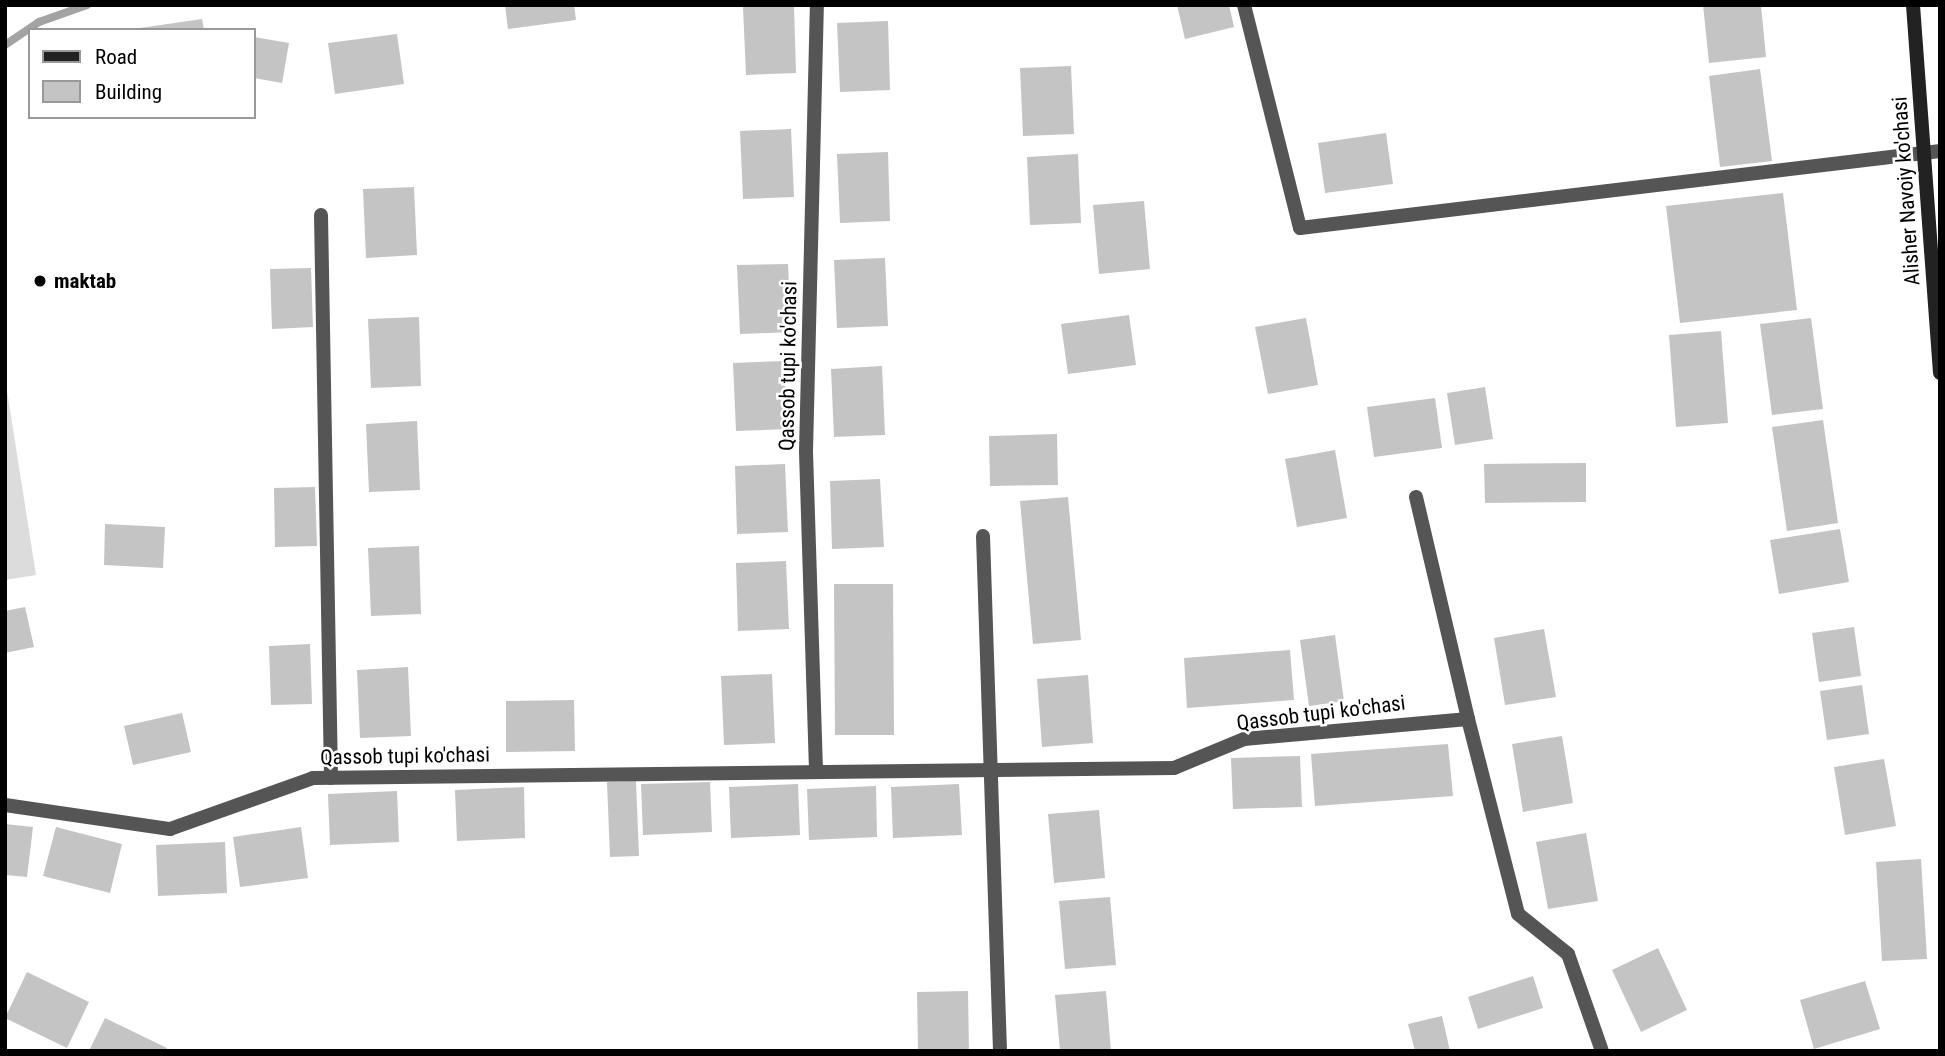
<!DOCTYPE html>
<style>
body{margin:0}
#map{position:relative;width:1945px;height:1056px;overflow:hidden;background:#fff;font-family:"Roboto Condensed",sans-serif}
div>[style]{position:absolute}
.green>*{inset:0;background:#dcdcdc}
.stream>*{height:8px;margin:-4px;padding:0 4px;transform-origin:4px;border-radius:4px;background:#a3a3a3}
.building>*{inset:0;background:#c4c4c4}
.service>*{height:14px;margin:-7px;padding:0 7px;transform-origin:7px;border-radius:7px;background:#555}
.minor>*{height:14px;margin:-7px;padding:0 7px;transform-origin:7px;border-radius:7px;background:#555}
.secondary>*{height:14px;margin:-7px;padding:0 7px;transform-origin:7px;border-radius:7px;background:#222}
.dots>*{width:19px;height:19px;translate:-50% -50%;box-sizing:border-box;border:4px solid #fff;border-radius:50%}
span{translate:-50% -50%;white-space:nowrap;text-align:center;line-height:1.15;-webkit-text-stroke:5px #fff;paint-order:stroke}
.street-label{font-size:21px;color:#000}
.poi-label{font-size:21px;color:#000;font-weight:700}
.left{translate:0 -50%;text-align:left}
.frame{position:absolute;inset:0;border:7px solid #000;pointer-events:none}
.legend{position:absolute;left:28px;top:28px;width:228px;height:91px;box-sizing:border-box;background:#fff;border:2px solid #999;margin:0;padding:9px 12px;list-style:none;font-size:21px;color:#000}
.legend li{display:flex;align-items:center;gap:14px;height:35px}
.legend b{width:35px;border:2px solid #999}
</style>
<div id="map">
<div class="green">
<i style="clip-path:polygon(5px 378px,36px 575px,5px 580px)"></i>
</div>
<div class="stream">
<i style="left:5px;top:45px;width:41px;rotate:-34.1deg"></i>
<i style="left:39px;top:22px;width:51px;rotate:-19.5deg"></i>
</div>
<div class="building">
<i style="clip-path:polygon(505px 5px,574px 5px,576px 20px,508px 29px)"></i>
<i style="clip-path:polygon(794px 5px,796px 73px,746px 75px,743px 7px)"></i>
<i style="clip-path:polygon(1177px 5px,1229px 5px,1234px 27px,1185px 39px)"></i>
<i style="clip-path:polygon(1703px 5px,1761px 5px,1766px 57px,1709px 63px)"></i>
<i style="clip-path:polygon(202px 19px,204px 30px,140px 30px,140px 28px)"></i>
<i style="clip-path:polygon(888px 21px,890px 90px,840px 92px,837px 23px)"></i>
<i style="clip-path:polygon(397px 34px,404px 84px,335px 94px,328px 43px)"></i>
<i style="clip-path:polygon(254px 37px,289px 43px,282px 83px,254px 78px)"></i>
<i style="clip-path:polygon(1071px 66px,1074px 134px,1023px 136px,1020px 68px)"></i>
<i style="clip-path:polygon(1760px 69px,1772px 161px,1720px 167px,1709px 76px)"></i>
<i style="clip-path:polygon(791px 129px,794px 197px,743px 199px,740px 131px)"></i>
<i style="clip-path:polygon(1386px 133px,1393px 184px,1325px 193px,1318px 143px)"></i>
<i style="clip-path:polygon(888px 152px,890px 221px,840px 223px,837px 154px)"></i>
<i style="clip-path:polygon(1078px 154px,1081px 223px,1030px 225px,1027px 157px)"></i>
<i style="clip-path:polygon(414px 187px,417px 255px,366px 258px,363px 189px)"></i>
<i style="clip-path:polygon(1783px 193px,1797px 310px,1680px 323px,1666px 206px)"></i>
<i style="clip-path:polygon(1144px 201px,1150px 269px,1099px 274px,1093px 205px)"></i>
<i style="clip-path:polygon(885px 258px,888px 326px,837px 328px,834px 260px)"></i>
<i style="clip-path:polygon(788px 264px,791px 332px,740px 334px,737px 265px)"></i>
<i style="clip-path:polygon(311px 268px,313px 327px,272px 329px,270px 269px)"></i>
<i style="clip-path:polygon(1129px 315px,1136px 365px,1068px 374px,1061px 324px)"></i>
<i style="clip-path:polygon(419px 317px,421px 386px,371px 388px,368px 319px)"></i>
<i style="clip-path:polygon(1306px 318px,1318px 385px,1268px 394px,1255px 327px)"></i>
<i style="clip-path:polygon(1811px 318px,1823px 409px,1772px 415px,1760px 324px)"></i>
<i style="clip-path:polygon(1721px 331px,1728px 423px,1676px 427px,1669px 335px)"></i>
<i style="clip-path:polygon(784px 361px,787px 429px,736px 431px,733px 363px)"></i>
<i style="clip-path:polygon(882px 366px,885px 435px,834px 437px,831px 369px)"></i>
<i style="clip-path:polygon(1485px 387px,1493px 439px,1455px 445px,1447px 393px)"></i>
<i style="clip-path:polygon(1435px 398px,1442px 448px,1374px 457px,1367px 407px)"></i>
<i style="clip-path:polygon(1823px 420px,1838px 523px,1787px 531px,1772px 427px)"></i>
<i style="clip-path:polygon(417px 421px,420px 490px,369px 492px,366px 424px)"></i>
<i style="clip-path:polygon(1057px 434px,1058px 485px,990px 486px,989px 436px)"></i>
<i style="clip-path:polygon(1335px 450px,1347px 518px,1297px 527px,1285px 459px)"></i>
<i style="clip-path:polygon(1586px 463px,1586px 502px,1485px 503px,1484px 464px)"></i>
<i style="clip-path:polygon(785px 464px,788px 532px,737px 534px,735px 466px)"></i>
<i style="clip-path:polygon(880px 479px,884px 547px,832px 549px,830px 481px)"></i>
<i style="clip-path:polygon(315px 487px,317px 546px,275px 547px,274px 488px)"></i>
<i style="clip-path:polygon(1068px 497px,1081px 640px,1033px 644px,1020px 501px)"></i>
<i style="clip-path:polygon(105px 524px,165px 527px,163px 568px,104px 565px)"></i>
<i style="clip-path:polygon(1840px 529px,1849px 582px,1779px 594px,1770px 540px)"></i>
<i style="clip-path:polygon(419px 546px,421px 614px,371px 616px,368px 548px)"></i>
<i style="clip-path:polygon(786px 561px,789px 629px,738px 631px,736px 563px)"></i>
<i style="clip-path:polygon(834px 584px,893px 584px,894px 735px,835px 735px)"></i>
<i style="clip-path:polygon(25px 607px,34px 647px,5px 653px,5px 611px)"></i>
<i style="clip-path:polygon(1854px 627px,1861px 676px,1819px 682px,1812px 633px)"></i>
<i style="clip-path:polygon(1544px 629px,1556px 697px,1505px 705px,1494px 638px)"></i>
<i style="clip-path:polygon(1335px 635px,1344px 701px,1309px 706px,1300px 640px)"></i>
<i style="clip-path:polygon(310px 644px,312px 704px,271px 705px,269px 646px)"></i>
<i style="clip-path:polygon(1290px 650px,1294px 700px,1187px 708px,1184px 658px)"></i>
<i style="clip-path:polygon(408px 667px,411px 736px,360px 738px,357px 670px)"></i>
<i style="clip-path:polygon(772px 674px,775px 743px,724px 745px,721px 676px)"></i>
<i style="clip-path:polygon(1088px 675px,1093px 743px,1042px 747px,1037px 679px)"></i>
<i style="clip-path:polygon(1862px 685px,1869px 734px,1827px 740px,1820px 691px)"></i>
<i style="clip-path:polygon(574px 700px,575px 751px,506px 752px,506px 701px)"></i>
<i style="clip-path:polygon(182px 713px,191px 752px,133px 765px,124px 726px)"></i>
<i style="clip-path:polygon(1562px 736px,1573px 803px,1523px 812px,1512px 744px)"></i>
<i style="clip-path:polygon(1448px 744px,1453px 796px,1315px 806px,1311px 754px)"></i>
<i style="clip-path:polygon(1300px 756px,1302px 807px,1233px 809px,1231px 758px)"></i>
<i style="clip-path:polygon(1884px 759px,1896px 826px,1845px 835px,1834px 767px)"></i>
<i style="clip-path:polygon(636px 781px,639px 856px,610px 857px,607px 782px)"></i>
<i style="clip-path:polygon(710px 782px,712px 832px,643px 835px,641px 784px)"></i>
<i style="clip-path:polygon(798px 784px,800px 835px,731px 838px,729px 787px)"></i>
<i style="clip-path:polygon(959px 784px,962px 835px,893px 838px,891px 787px)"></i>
<i style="clip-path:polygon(876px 786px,877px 837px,809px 840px,807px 789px)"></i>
<i style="clip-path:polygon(524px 787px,525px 838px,457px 841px,455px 790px)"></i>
<i style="clip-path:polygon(397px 791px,399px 842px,330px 845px,328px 794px)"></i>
<i style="clip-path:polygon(1099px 810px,1105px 878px,1054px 883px,1048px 814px)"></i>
<i style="clip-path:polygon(5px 824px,33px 827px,27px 877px,5px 875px)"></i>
<i style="clip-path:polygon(56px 827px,122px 844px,110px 893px,43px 876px)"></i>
<i style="clip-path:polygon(301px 827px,308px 878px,240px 887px,233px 837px)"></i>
<i style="clip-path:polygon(1586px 833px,1598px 901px,1548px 909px,1536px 842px)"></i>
<i style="clip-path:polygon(225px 842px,227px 893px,158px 896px,156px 845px)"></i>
<i style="clip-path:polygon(1921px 859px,1927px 959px,1882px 961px,1876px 862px)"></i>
<i style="clip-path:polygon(1110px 897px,1116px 965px,1065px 969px,1059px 901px)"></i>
<i style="clip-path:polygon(1658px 948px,1687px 1010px,1641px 1032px,1612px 970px)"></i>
<i style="clip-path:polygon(27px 972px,89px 1002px,67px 1048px,5px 1018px)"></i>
<i style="clip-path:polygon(1533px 976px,1543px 1008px,1478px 1029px,1468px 997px)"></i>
<i style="clip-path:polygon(1865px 981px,1880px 1029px,1814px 1049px,1800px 1000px)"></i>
<i style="clip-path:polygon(968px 991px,969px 1051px,918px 1051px,917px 992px)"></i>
<i style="clip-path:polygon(1106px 991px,1111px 1051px,1060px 1051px,1055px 995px)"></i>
<i style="clip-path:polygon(1442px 1016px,1450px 1051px,1415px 1051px,1408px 1024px)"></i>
<i style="clip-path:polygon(105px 1018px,167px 1048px,165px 1051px,89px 1051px)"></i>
</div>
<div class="service">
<i style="left:1416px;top:497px;width:228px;rotate:76.8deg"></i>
</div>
<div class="minor">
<i style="left:1244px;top:5px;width:230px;rotate:75.9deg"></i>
<i style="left:1300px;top:228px;width:645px;rotate:-6.86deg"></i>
<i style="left:321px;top:215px;width:563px;rotate:88.98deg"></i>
<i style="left:983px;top:536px;width:515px;rotate:88.11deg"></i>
<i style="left:816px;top:770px;width:319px;rotate:-91.8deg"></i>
<i style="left:806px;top:451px;width:446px;rotate:-88.6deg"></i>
<i style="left:5px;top:805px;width:167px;rotate:8.3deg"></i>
<i style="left:170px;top:829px;width:152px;rotate:-19.6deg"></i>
<i style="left:313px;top:778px;width:861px;rotate:-0.67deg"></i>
<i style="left:1174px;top:768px;width:76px;rotate:-22.5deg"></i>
<i style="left:1244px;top:739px;width:225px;rotate:-5.1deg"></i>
<i style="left:1468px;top:719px;width:201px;rotate:75.6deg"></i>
<i style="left:1518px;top:914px;width:64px;rotate:38.7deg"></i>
<i style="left:1568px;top:954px;width:103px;rotate:70.7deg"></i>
</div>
<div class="secondary">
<i style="left:1913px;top:5px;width:369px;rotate:85.8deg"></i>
</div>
<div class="dots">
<i style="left:40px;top:281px;background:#000"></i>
</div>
<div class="street-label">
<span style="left:1906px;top:191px;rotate:-94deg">Alisher Navoiy ko'chasi</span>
<span style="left:788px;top:366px;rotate:-89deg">Qassob tupi ko'chasi</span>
<span style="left:1321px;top:713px;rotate:-7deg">Qassob tupi ko'chasi</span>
<span style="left:405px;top:756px;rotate:-1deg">Qassob tupi ko'chasi</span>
</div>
<div class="poi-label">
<span class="left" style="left:54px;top:281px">maktab</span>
</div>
<div class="frame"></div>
<ul class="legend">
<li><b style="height:9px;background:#222"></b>Road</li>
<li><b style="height:19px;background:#c4c4c4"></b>Building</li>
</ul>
</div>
